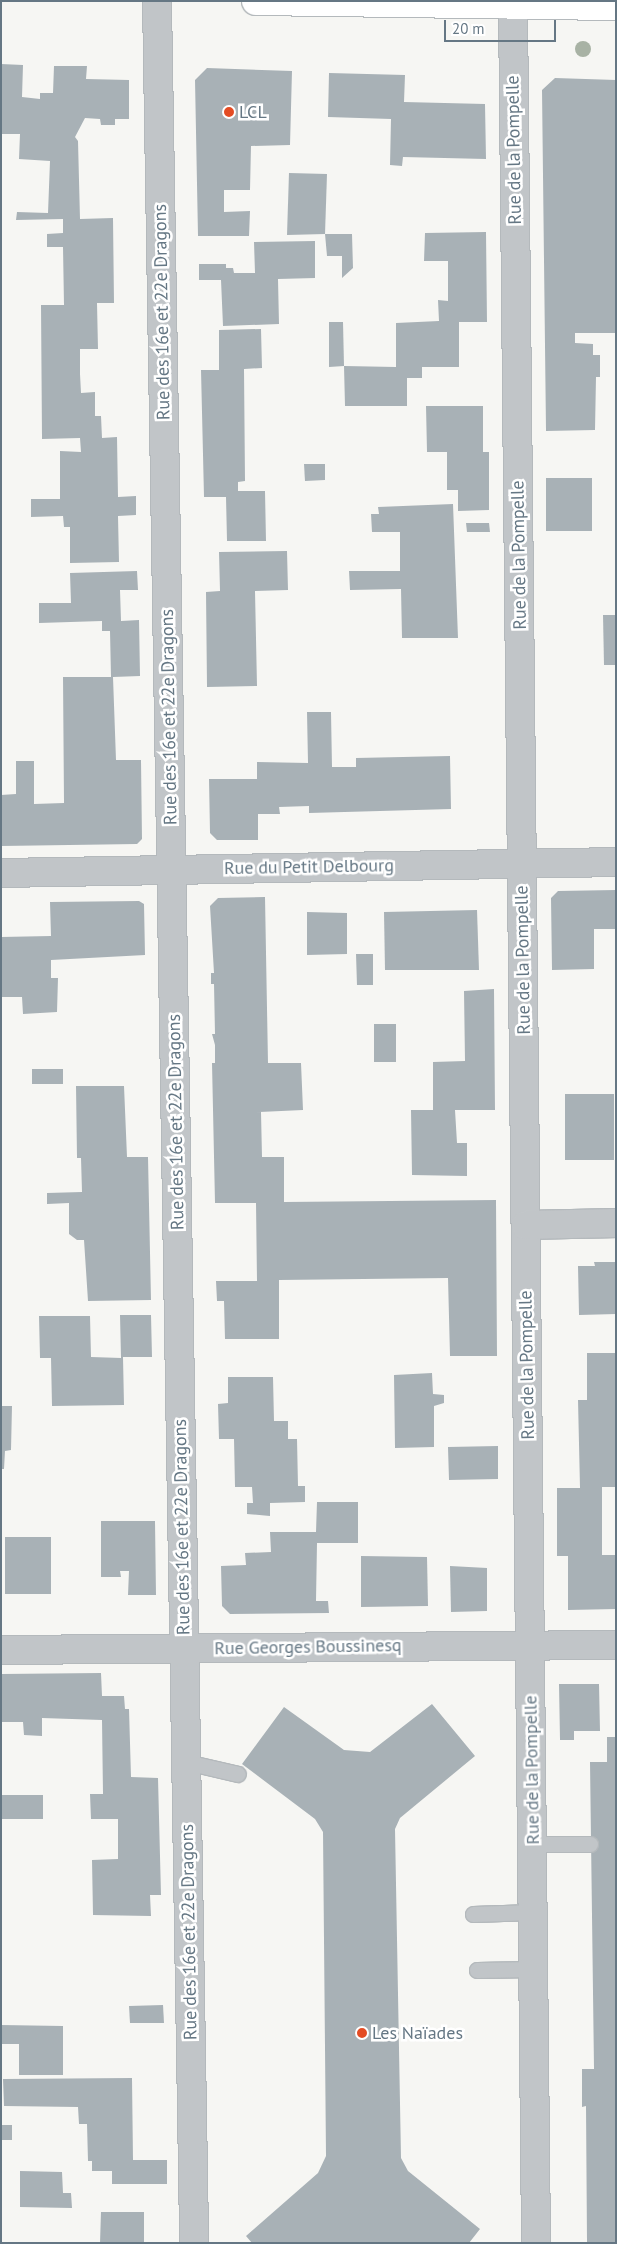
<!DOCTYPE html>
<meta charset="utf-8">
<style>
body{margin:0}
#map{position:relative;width:617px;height:2244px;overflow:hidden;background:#f6f6f3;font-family:"PT Sans",sans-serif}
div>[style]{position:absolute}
.building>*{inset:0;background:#a8b1b6}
.roads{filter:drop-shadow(1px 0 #b4b9bc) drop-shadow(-1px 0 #b4b9bc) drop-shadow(0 1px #b4b9bc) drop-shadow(0 -1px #b4b9bc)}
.lane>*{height:15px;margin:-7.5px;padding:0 7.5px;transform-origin:7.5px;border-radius:7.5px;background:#c1c5c8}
.street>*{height:28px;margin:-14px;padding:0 14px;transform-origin:14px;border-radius:14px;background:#c1c5c8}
.primary>*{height:28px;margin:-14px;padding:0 14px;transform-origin:14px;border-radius:14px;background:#fff}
.trees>*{width:16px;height:16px;margin:-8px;border-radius:50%;background:#a8b2a4}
.dots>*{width:14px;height:14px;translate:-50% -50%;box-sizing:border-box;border:2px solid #fff;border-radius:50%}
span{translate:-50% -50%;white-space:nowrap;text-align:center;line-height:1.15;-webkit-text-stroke:5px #fff;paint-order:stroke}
.poi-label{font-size:18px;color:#657784}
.left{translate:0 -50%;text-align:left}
.street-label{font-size:18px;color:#657784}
.frame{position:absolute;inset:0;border:2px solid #657784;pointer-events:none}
.scale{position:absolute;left:444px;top:20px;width:112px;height:22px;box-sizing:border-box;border:2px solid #657784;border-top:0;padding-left:6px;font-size:15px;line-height:18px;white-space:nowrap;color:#657784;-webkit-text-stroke:4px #fff;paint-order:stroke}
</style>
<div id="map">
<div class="building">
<i style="clip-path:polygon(1px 64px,23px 65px,22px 97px,40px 99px,40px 93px,53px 93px,54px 66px,87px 66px,86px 79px,129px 80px,129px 119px,115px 119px,115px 125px,101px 125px,100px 119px,85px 118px,75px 137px,78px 141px,80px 219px,113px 218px,114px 303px,97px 303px,98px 349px,80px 349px,80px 374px,81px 393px,95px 392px,95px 416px,101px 416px,102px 438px,117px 437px,118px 497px,136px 496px,136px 515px,118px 516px,119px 562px,70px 563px,70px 527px,64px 527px,63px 516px,31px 517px,31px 499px,60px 499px,60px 451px,81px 452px,80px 438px,42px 439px,41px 305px,64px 305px,63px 247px,47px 247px,47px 234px,63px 233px,63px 219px,16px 220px,17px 212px,48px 213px,50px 161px,19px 159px,20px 134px,1px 134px)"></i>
<i style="clip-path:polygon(207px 68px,292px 71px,290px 145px,251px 146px,250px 190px,224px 190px,224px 212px,250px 211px,249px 236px,198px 236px,195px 80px)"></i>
<i style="clip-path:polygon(329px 73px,405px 75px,404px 102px,485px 104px,486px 159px,403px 157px,402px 166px,390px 165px,391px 119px,328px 117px)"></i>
<i style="clip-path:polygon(555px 78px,616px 80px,615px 333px,575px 333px,575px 343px,593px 344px,593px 355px,600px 355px,600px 377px,596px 377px,595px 430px,546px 431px,542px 90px)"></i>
<i style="clip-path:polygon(289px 173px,327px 174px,325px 234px,287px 235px)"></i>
<i style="clip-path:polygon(486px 232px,487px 322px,459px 322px,459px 367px,422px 367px,422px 378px,407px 378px,407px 406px,345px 406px,344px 366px,396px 367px,396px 323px,439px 321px,438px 300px,448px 301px,448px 261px,424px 261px,425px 233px)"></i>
<i style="clip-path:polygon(325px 234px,352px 234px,353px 268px,342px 278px,342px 256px,327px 256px)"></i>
<i style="clip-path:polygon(315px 241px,315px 278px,278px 279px,279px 324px,223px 326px,221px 280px,199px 280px,199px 264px,226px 264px,226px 268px,233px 268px,234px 273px,255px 273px,254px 242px)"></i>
<i style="clip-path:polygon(329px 322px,343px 322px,344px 366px,329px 367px)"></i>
<i style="clip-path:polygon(261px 329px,262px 368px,244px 369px,245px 481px,238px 482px,238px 491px,265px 491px,266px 541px,227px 541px,226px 497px,204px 497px,201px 370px,219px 370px,219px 330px)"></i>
<i style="clip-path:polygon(426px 406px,483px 406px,483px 452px,489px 452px,489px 510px,458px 511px,458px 490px,447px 490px,447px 452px,427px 452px)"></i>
<i style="clip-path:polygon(304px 464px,325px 464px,325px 480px,305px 481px)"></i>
<i style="clip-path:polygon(546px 478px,592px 478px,592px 531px,546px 531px)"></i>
<i style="clip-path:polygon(453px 504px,458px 638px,402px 638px,401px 589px,350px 590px,349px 571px,400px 571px,400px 532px,372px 532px,371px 514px,379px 514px,378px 507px)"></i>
<i style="clip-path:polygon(466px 523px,489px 523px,490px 532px,467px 532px)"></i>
<i style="clip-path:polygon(287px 551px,288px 590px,255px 591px,257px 686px,207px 687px,206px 592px,220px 591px,219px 552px)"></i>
<i style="clip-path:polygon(137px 571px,138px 590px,120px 590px,121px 621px,139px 620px,140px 676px,113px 677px,116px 760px,141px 760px,142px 839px,137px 844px,1px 846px,1px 795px,16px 794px,16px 761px,34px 761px,34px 804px,64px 803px,63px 677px,111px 677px,110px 631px,102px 631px,102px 621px,39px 623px,39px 603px,71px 603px,70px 573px)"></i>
<i style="clip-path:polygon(603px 615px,616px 615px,616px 665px,604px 665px)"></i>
<i style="clip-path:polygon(307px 712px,331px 712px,332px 767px,356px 767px,356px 758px,450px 756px,451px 809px,309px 813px,309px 806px,279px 807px,280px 814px,258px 814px,258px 840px,217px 840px,210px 833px,209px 779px,257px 779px,257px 762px,308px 763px)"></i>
<i style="clip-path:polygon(616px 890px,616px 929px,594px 929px,594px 969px,552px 970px,551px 898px,558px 891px)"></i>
<i style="clip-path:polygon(265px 897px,268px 1063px,301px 1063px,303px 1110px,237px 1113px,261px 1112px,262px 1157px,284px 1157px,284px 1202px,496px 1200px,497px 1356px,450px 1356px,448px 1278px,279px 1280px,279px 1339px,225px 1339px,224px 1301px,217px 1301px,216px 1281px,257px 1281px,256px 1203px,215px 1203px,212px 1063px,215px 1063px,215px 1045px,212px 1034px,215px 1034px,214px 984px,211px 984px,211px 973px,214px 973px,210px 906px,218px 898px)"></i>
<i style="clip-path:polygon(139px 901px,144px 904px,145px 955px,51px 960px,51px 978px,58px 978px,57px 1012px,23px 1014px,22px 997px,1px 997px,1px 937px,51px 936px,50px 902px)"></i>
<i style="clip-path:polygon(477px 910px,479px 970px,385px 970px,384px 912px)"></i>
<i style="clip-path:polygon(307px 912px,347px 913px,347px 954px,307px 955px)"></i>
<i style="clip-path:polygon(356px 954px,373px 954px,373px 985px,357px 985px)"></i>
<i style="clip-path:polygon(494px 989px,495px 1110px,455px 1110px,457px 1143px,467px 1143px,467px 1176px,412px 1175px,411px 1110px,433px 1110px,433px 1062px,465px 1061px,464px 991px)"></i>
<i style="clip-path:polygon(374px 1024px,396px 1024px,396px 1062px,374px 1062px)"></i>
<i style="clip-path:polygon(32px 1069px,63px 1069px,63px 1084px,32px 1084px)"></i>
<i style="clip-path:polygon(76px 1086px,124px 1086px,127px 1157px,148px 1157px,151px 1300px,88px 1301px,84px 1240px,77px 1240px,69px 1234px,69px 1203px,47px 1204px,47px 1193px,82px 1192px,81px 1158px,77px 1158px)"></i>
<i style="clip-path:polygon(565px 1094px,614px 1094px,614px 1160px,565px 1160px)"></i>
<i style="clip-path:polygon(594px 1262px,616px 1262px,616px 1314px,579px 1315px,578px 1266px,595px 1266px)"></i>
<i style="clip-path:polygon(120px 1315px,151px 1315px,152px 1357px,123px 1357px,124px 1405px,52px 1406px,51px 1358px,40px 1358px,39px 1316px,90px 1316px,91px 1357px,121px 1358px)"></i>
<i style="clip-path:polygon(587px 1353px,616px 1353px,616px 1487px,602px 1487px,602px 1555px,616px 1555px,616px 1609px,568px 1610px,568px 1556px,557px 1556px,557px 1488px,580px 1488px,578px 1400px,587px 1400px)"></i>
<i style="clip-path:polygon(432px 1373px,433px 1394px,444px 1395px,444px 1403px,434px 1406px,434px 1447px,395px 1448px,394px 1375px)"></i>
<i style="clip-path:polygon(228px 1377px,273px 1377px,274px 1421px,288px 1421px,288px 1439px,297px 1439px,298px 1486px,305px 1486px,305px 1502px,270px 1503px,270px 1516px,247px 1514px,247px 1503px,253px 1503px,252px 1487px,235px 1487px,234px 1439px,219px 1439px,218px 1404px,228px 1403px)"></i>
<i style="clip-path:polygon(1px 1406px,12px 1406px,11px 1450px,5px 1451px,4px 1469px,1px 1469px)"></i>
<i style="clip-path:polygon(498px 1446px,498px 1479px,449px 1480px,448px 1447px)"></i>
<i style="clip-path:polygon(317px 1502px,358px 1502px,358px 1543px,317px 1543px,316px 1601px,328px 1601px,329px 1613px,230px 1614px,222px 1606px,221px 1566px,246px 1565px,245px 1553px,271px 1552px,270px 1532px,316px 1532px)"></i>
<i style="clip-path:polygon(101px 1521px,155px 1521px,156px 1595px,128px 1595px,129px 1571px,120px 1571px,121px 1577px,101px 1577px)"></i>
<i style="clip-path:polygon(5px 1537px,51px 1537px,51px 1594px,5px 1594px)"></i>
<i style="clip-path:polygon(361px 1556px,427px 1557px,428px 1606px,361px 1607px)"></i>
<i style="clip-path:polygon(450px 1566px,487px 1568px,487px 1611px,451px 1612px)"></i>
<i style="clip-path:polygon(101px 1673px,102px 1696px,124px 1696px,125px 1709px,129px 1709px,131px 1777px,158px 1778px,161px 1895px,150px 1895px,151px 1916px,93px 1915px,92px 1860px,118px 1859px,118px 1819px,91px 1819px,90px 1794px,103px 1794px,102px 1720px,42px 1718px,42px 1736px,24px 1735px,23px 1722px,1px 1722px,1px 1674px)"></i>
<i style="clip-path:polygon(559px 1684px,599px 1684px,600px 1731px,574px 1731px,574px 1740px,560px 1740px)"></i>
<i style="clip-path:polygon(432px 1704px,475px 1756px,400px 1818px,395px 1829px,401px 2158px,408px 2171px,480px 2229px,469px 2243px,252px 2243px,246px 2236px,318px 2173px,326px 2156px,323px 1832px,315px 1819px,242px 1764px,284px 1707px,344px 1750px,370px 1752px)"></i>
<i style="clip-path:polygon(607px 1737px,616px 1737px,616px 2243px,587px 2243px,586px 2106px,582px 2107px,582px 2069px,594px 2069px,590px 1762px,607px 1762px)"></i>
<i style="clip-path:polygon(1px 1795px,43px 1795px,43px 1819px,1px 1819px)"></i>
<i style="clip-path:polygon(163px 2005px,164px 2023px,130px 2023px,129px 2006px)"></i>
<i style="clip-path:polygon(1px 2025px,63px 2026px,63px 2075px,19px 2075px,19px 2044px,1px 2044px)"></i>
<i style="clip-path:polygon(132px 2078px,133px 2160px,167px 2160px,167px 2184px,112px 2184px,112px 2171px,92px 2171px,92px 2161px,88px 2161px,87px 2124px,79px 2124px,78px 2107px,4px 2106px,3px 2079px)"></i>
<i style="clip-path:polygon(1px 2125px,12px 2125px,12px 2140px,1px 2140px)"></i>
<i style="clip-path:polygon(20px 2171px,62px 2172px,63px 2193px,71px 2193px,72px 2208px,20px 2207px)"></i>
<i style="clip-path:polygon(101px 2212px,144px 2212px,144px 2243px,100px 2243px)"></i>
</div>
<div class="roads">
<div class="lane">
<i style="left:186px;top:1762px;width:53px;rotate:13deg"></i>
<i style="left:532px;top:1844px;width:58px"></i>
<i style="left:473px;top:1914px;width:60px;rotate:-1.9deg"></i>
<i style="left:477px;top:1970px;width:57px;rotate:-1deg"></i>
</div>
<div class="street">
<i style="left:157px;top:1px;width:2242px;rotate:89.05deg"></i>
<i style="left:513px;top:7px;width:2236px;rotate:89.41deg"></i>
<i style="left:1px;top:873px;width:615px;rotate:-1.02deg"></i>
<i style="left:526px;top:1225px;width:90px;rotate:-1.3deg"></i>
<i style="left:1px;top:1650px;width:615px;rotate:-0.47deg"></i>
</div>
<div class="primary">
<i style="left:256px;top:1px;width:360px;rotate:0.8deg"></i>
</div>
</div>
<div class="trees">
<i style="left:583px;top:49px"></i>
</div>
<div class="dots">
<i style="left:229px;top:112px;background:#e44c24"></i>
<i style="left:362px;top:2033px;background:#e44c24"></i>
</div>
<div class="poi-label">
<span class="left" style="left:239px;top:112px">LCL</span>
<span class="left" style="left:372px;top:2033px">Les Naïades</span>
</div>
<div class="street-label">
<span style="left:514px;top:150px;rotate:-91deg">Rue de la Pompelle</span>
<span style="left:162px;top:312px;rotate:-91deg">Rue des 16e et 22e Dragons</span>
<span style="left:519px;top:555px;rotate:-91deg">Rue de la Pompelle</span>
<span style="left:169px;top:717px;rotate:-91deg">Rue des 16e et 22e Dragons</span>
<span style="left:309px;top:867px;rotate:-1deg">Rue du Petit Delbourg</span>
<span style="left:523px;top:960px;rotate:-91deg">Rue de la Pompelle</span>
<span style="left:176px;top:1122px;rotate:-91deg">Rue des 16e et 22e Dragons</span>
<span style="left:527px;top:1365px;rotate:-91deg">Rue de la Pompelle</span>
<span style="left:182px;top:1527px;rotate:-91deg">Rue des 16e et 22e Dragons</span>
<span style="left:308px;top:1647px;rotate:-1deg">Rue Georges Boussinesq</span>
<span style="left:532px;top:1770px;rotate:-91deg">Rue de la Pompelle</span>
<span style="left:189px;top:1932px;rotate:-91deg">Rue des 16e et 22e Dragons</span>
</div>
<div class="frame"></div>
<div class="scale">20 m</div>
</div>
